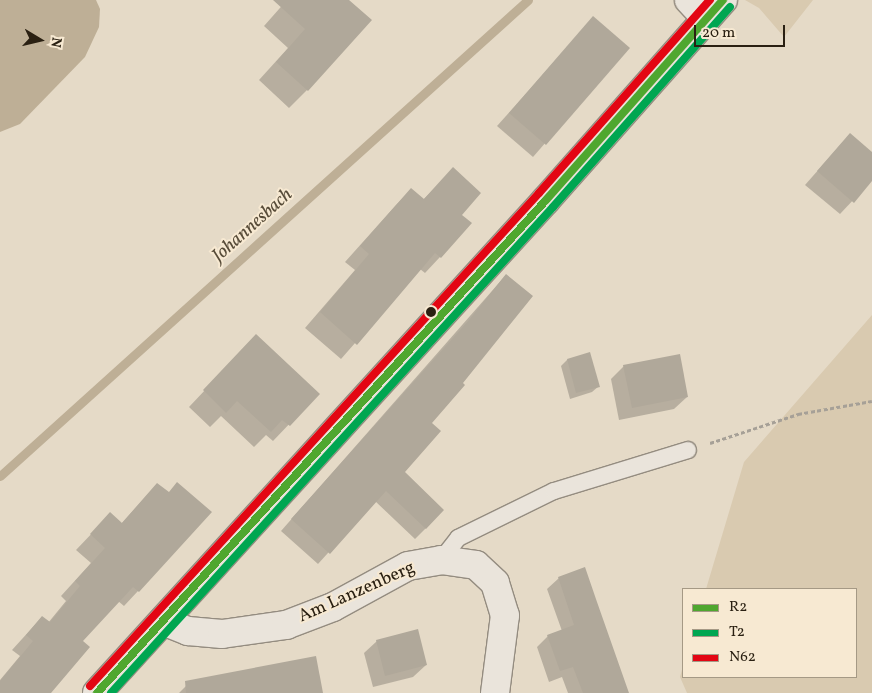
<!DOCTYPE html>
<style>
body{margin:0}
#map{position:relative;width:872px;height:693px;overflow:hidden;background:#e5dac7;font-family:Vollkorn,serif}
div>[style]{position:absolute}
.green>*{inset:0;background:#d9cab0}
.water>*{inset:0;background:#beaf96}
.shadow>*{inset:0;background:#0003}
.stream>*{height:9px;margin:-4.5px;padding:0 4.5px;transform-origin:4.5px;border-radius:4.5px;background:#beaf96}
.building>*{inset:0;background:#b0a89a}
.path>*{height:3px;margin-top:-1.5px;transform-origin:0;background:repeating-linear-gradient(90deg,#a6a097 0 4px,transparent 0 6.5px)}
.roads{filter:drop-shadow(1px 0 #948c80) drop-shadow(-1px 0 #948c80) drop-shadow(0 1px #948c80) drop-shadow(0 -1px #948c80)}
.service>*{height:16px;margin:-8px;padding:0 8px;transform-origin:8px;border-radius:8px;background:#eae4db}
.minor>*{height:28px;margin:-14px;padding:0 14px;transform-origin:14px;border-radius:14px;background:#eae4db}
.secondary>*{height:28px;margin:-14px;padding:0 14px;transform-origin:14px;border-radius:14px;background:#eae4db}
.bus-1>*{height:8px;margin:-4px;padding:0 4px;transform-origin:4px;border-radius:4px;background:#4fa72f}
.bus-2>*{height:8px;margin:-4px;padding:0 4px;transform-origin:4px;border-radius:4px;background:#00a651}
.bus-3>*{height:8px;margin:-4px;padding:0 4px;transform-origin:4px;border-radius:4px;background:#e30613}
.dots>*{width:14px;height:14px;translate:-50% -50%;box-sizing:border-box;border:2px solid #f7e9d2;border-radius:50%}
span{translate:-50% -50%;white-space:nowrap;text-align:center;line-height:1.15;-webkit-text-stroke:4px #f7e9d2;paint-order:stroke}
.street-label{font-size:18px;color:#2a2012}
.water-label{font-size:19px;color:#584c39;font-style:italic}
.legend{position:absolute;left:682px;top:588px;width:175px;height:90px;box-sizing:border-box;background:#f7e9d2;border:1px solid #a59985;margin:0;padding:6px 9px;list-style:none;font-size:15px;color:#2a2012}
.legend li{display:flex;align-items:center;gap:10px;height:25px}
.legend b{width:25px;border:1px solid #a59985}
.north{position:absolute;left:15px;top:15px;width:50px;height:50px;-webkit-text-stroke:4px #f7e9d2;paint-order:stroke;rotate:99deg;font-size:14px;font-weight:700;line-height:20px;text-align:center;color:#2a2012}
.north::after{content:'';display:block;margin:auto;width:18px;height:22px;background:#2a2012;clip-path:polygon(50% 0,100% 100%,50% 72%,0 100%)}
.scale{position:absolute;left:694px;top:25px;width:91px;height:22px;box-sizing:border-box;border:2px solid #2a2012;border-top:0;padding-left:6px;font-size:15px;line-height:18px;white-space:nowrap;color:#2a2012;-webkit-text-stroke:4px #f7e9d2;paint-order:stroke}
</style>
<div id="map">
<div class="green">
<i style="clip-path:polygon(745px 0,813px 0,784px 37px,759px 8px)"></i>
<i style="clip-path:polygon(872px 315px,872px 693px,687px 693px,680px 677px,683px 666px,683px 677px,856px 677px,856px 589px,706px 589px,744px 462px)"></i>
</div>
<div class="water">
<i style="clip-path:polygon(0 0,96px 0,100px 9px,99px 27px,85px 57px,20px 124px,0 132px)"></i>
</div>
<div class="shadow">
<i style="clip-path:polygon(287px 0,347px 0,307px 90px,289px 108px,259px 80px,288px 48px,264px 26px)"></i>
<i style="clip-path:polygon(593px 18px,628px 48px,533px 157px,497px 126px)"></i>
<i style="clip-path:polygon(850px 134px,872px 154px,872px 180px,840px 214px,805px 185px)"></i>
<i style="clip-path:polygon(453px 169px,460px 215px,440px 257px,425px 273px,420px 269px,341px 359px,305px 328px,355px 270px,345px 262px,396px 205px,411px 190px,423px 200px)"></i>
<i style="clip-path:polygon(506px 275px,403px 472px,426px 528px,415px 539px,375px 501px,318px 564px,281px 531px)"></i>
<i style="clip-path:polygon(241px 352px,318px 394px,273px 441px,266px 435px,254px 447px,221px 416px,210px 427px,189px 407px)"></i>
<i style="clip-path:polygon(589px 354px,599px 386px,592px 392px,570px 399px,561px 366px,567px 360px)"></i>
<i style="clip-path:polygon(624px 366px,687px 397px,674px 409px,619px 420px,611px 379px)"></i>
<i style="clip-path:polygon(157px 484px,138px 591px,124px 606px,118px 601px,81px 642px,49px 693px,0 693px,0 680px,20px 656px,12px 650px,42px 617px,48px 623px,66px 601px,61px 596px,91px 563px,76px 550px,96px 529px,121px 524px)"></i>
<i style="clip-path:polygon(559px 578px,624px 693px,568px 693px,562px 677px,549px 682px,537px 647px,548px 636px,562px 631px,547px 589px)"></i>
<i style="clip-path:polygon(377px 641px,426px 665px,413px 677px,373px 687px,364px 653px)"></i>
<i style="clip-path:polygon(191px 681px,322px 693px,179px 693px)"></i>
</div>
<div class="stream">
<i style="left:0;top:476px;width:711px;rotate:-42.04deg"></i>
</div>
<div class="building">
<i style="clip-path:polygon(273px 0,349px 0,372px 20px,308px 91px,276px 62px,305px 29px)"></i>
<i style="clip-path:polygon(593px 16px,630px 48px,546px 145px,509px 113px)"></i>
<i style="clip-path:polygon(850px 133px,872px 152px,872px 181px,854px 203px,817px 171px)"></i>
<i style="clip-path:polygon(453px 167px,481px 193px,462px 215px,472px 223px,441px 258px,435px 253px,357px 345px,320px 312px,369px 254px,360px 246px,411px 188px,424px 199px)"></i>
<i style="clip-path:polygon(506px 274px,533px 296px,463px 383px,465px 385px,432px 423px,441px 431px,405px 472px,444px 510px,426px 529px,386px 491px,330px 554px,291px 519px,469px 320px)"></i>
<i style="clip-path:polygon(256px 334px,320px 394px,290px 426px,282px 420px,271px 432px,237px 401px,226px 413px,203px 390px)"></i>
<i style="clip-path:polygon(590px 352px,600px 387px,576px 393px,567px 359px)"></i>
<i style="clip-path:polygon(680px 354px,688px 397px,632px 408px,623px 365px)"></i>
<i style="clip-path:polygon(177px 482px,212px 512px,139px 592px,133px 587px,83px 641px,90px 647px,51px 693px,0 693px,0 681px,33px 641px,26px 635px,42px 616px,50px 622px,80px 586px,75px 581px,105px 548px,90px 534px,110px 512px,122px 523px,157px 483px,169px 492px)"></i>
<i style="clip-path:polygon(585px 567px,597px 602px,629px 693px,583px 693px,573px 667px,560px 671px,547px 635px,574px 625px,558px 577px)"></i>
<i style="clip-path:polygon(418px 629px,427px 665px,385px 676px,376px 640px)"></i>
<i style="clip-path:polygon(316px 656px,323px 693px,186px 693px,185px 681px)"></i>
</div>
<div class="path">
<i style="left:710px;top:443px;width:93px;rotate:-18.2deg"></i>
<i style="left:798px;top:414px;width:75px;rotate:-10deg"></i>
</div>
<div class="roads">
<div class="service">
<i style="left:441px;top:560px;width:28px;rotate:-52deg"></i>
<i style="left:458px;top:538px;width:107px;rotate:-26.1deg"></i>
<i style="left:554px;top:491px;width:140px;rotate:-17deg"></i>
</div>
<div class="minor">
<i style="left:689px;top:0;width:25px;rotate:47deg"></i>
<i style="left:163px;top:621px;width:27px;rotate:22deg"></i>
<i style="left:188px;top:631px;width:34px;rotate:5deg"></i>
<i style="left:222px;top:634px;width:65px;rotate:-8deg"></i>
<i style="left:286px;top:625px;width:50px;rotate:-21deg"></i>
<i style="left:333px;top:607px;width:85px;rotate:-28.7deg"></i>
<i style="left:408px;top:566px;width:34px;rotate:-10deg"></i>
<i style="left:441px;top:560px;width:35px;rotate:8deg"></i>
<i style="left:476px;top:565px;width:26px;rotate:43deg"></i>
<i style="left:495px;top:583px;width:34px;rotate:73deg"></i>
<i style="left:505px;top:615px;width:79px;rotate:97.3deg"></i>
</div>
<div class="secondary">
<i style="left:97px;top:693px;width:667px;rotate:-47.67deg"></i>
<i style="left:546px;top:200px;width:267px;rotate:-48.5deg"></i>
</div>
</div>
<div class="bus-1">
<i style="left:97px;top:693px;width:667px;rotate:-47.67deg"></i>
<i style="left:546px;top:200px;width:267px;rotate:-48.5deg"></i>
</div>
<div class="bus-2">
<i style="left:111px;top:693px;width:657px;rotate:-47.71deg"></i>
<i style="left:553px;top:207px;width:267px;rotate:-48.5deg"></i>
</div>
<div class="bus-3">
<i style="left:90px;top:686px;width:667px;rotate:-47.67deg"></i>
<i style="left:539px;top:193px;width:258px;rotate:-48.5deg"></i>
</div>
<div class="dots">
<i style="left:431px;top:312px;background:#2a2012"></i>
</div>
<div class="street-label">
<span style="left:357px;top:593px;rotate:-24deg">Am Lanzenberg</span>
</div>
<div class="water-label">
<span style="left:253px;top:226px;rotate:-42deg">Johannesbach</span>
</div>
<ul class="legend">
<li><b style="height:6px;background:#4fa72f"></b>R2</li>
<li><b style="height:6px;background:#00a651"></b>T2</li>
<li><b style="height:6px;background:#e30613"></b>N62</li>
</ul>
<div class="north">N</div>
<div class="scale">20 m</div>
</div>
